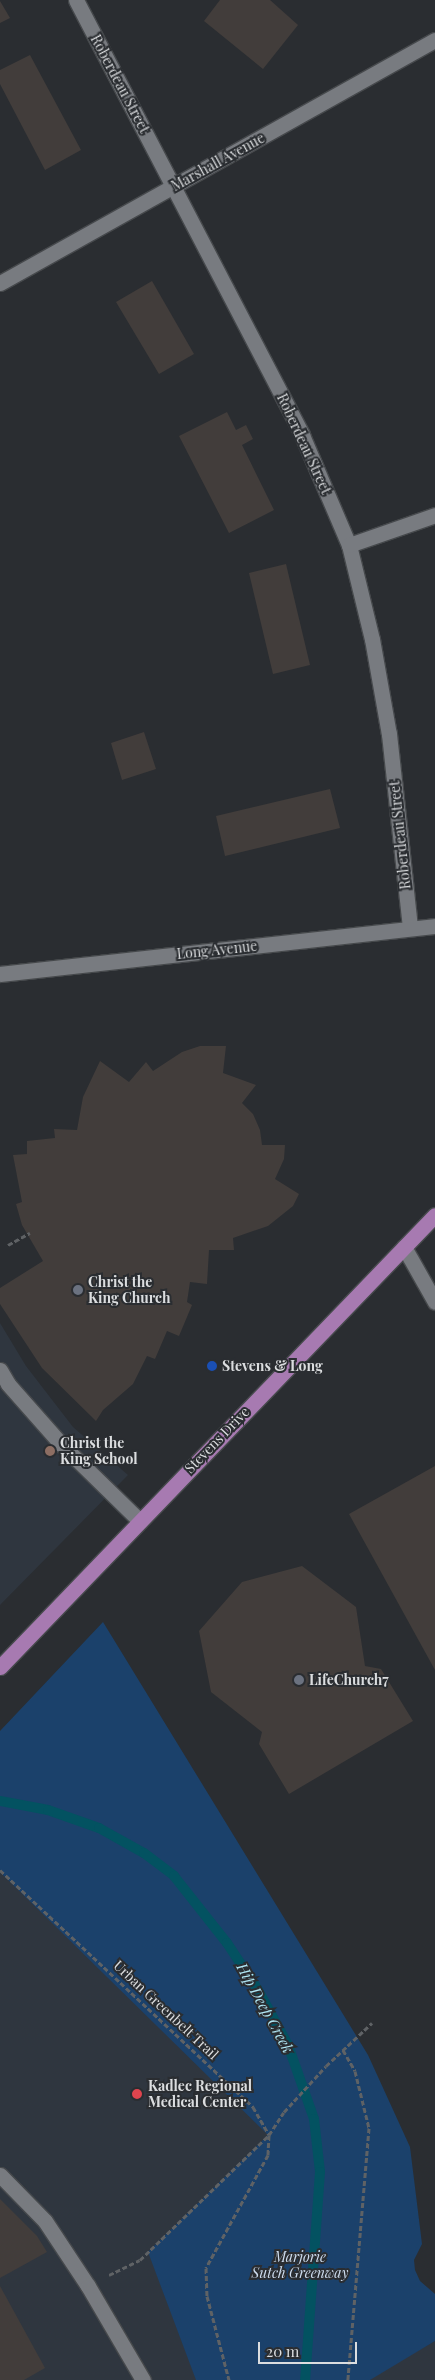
<!DOCTYPE html>
<style>
body{margin:0}
#map{position:relative;width:435px;height:2380px;overflow:hidden;background:#2a2d31;font-family:"Playfair Display",serif}
div>[style]{position:absolute}
.built>*{inset:0;background:#2f363f}
.green>*{inset:0;background:#1b416b}
.stream>*{height:10px;margin:-5px;padding:0 5px;transform-origin:5px;border-radius:5px;background:#035261}
.building>*{inset:0;background:#423d3b}
.path>*{height:3px;margin-top:-1.5px;transform-origin:0;background:repeating-linear-gradient(90deg,#5f6265 0 5px,transparent 0 7.5px)}
.roads{filter:drop-shadow(1px 0 #46494c) drop-shadow(-1px 0 #46494c) drop-shadow(0 1px #46494c) drop-shadow(0 -1px #46494c)}
.minor>*{height:15px;margin:-7.5px;padding:0 7.5px;transform-origin:7.5px;border-radius:7.5px;background:#787b80}
.major>*{height:15px;margin:-7.5px;padding:0 7.5px;transform-origin:7.5px;border-radius:7.5px;background:#a77ab1}
.dots>*{width:14px;height:14px;translate:-50% -50%;box-sizing:border-box;border:2px solid #2a2d31;border-radius:50%}
span{translate:-50% -50%;white-space:nowrap;text-align:center;line-height:1.15;-webkit-text-stroke:4px #2a2d31;paint-order:stroke}
.street-label{font-size:14px;color:#dbdddf}
.poi-label{font-size:14px;color:#dbdddf;font-weight:700}
.left{translate:0 -50%;text-align:left}
.park-label{font-size:14px;color:#ceddef;font-style:italic}
.water-label{font-size:15px;color:#b0e7f5;font-style:italic}
.scale{position:absolute;left:258px;top:2342px;width:99px;height:22px;box-sizing:border-box;border:2px solid #dbdddf;border-top:0;padding-left:6px;font-size:15px;line-height:18px;white-space:nowrap;color:#dbdddf;-webkit-text-stroke:4px #2a2d31;paint-order:stroke}
</style>
<div id="map">
<div class="built">
<i style="clip-path:polygon(0 1323px,26px 1366px,73px 1427px,128px 1475px,0 1605px)"></i>
<i style="clip-path:polygon(0 1835px,295px 2157px,285px 2380px,0 2380px)"></i>
<i style="clip-path:polygon(435px 2341px,435px 2380px,370px 2380px,371px 2377px)"></i>
</div>
<div class="green">
<i style="clip-path:polygon(103px 1622px,368px 2055px,410px 2147px,422px 2244px,414px 2260px,415px 2270px,420px 2281px,435px 2294px,435px 2341px,370px 2380px,196px 2380px,148px 2252px,268px 2135px,0 1872px,0 1731px)"></i>
</div>
<div class="stream">
<i style="left:0;top:1801px;width:49px;rotate:10.6deg"></i>
<i style="left:48px;top:1810px;width:54px;rotate:19.4deg"></i>
<i style="left:99px;top:1828px;width:51px;rotate:29.1deg"></i>
<i style="left:144px;top:1853px;width:38px;rotate:37deg"></i>
<i style="left:174px;top:1876px;width:85px;rotate:51.7deg"></i>
<i style="left:227px;top:1943px;width:56px;rotate:56.6deg"></i>
<i style="left:258px;top:1990px;width:63px;rotate:61.4deg"></i>
<i style="left:288px;top:2045px;width:78px;rotate:70.6deg"></i>
<i style="left:314px;top:2119px;width:53px;rotate:83.5deg"></i>
<i style="left:320px;top:2172px;width:209px;rotate:94.1deg"></i>
</div>
<div class="building">
<i style="clip-path:polygon(220px 0,270px 0,298px 25px,263px 69px,204px 21px)"></i>
<i style="clip-path:polygon(0 1px,10px 18px,0 23px)"></i>
<i style="clip-path:polygon(30px 55px,81px 150px,45px 170px,0 84px,0 70px)"></i>
<i style="clip-path:polygon(152px 281px,194px 354px,159px 374px,116px 302px)"></i>
<i style="clip-path:polygon(227px 412px,236px 430px,246px 425px,253px 439px,242px 445px,274px 510px,229px 533px,179px 436px)"></i>
<i style="clip-path:polygon(286px 564px,310px 665px,273px 674px,249px 573px)"></i>
<i style="clip-path:polygon(144px 732px,156px 769px,122px 780px,111px 743px)"></i>
<i style="clip-path:polygon(330px 789px,340px 828px,225px 856px,216px 816px)"></i>
<i style="clip-path:polygon(200px 1046px,226px 1046px,223px 1073px,256px 1085px,242px 1103px,253px 1114px,260px 1130px,262px 1145px,285px 1145px,284px 1159px,275px 1179px,299px 1194px,293px 1206px,268px 1226px,233px 1238px,234px 1250px,209px 1250px,207px 1284px,190px 1282px,187px 1302px,192px 1305px,179px 1336px,167px 1331px,155px 1359px,147px 1356px,133px 1384px,103px 1410px,96px 1421px,42px 1368px,0 1304px,0 1288px,43px 1261px,22px 1225px,16px 1204px,22px 1202px,13px 1155px,27px 1154px,27px 1141px,55px 1138px,54px 1129px,77px 1130px,83px 1097px,100px 1061px,129px 1082px,146px 1062px,153px 1071px,182px 1052px)"></i>
<i style="clip-path:polygon(435px 1466px,435px 1670px,349px 1514px)"></i>
<i style="clip-path:polygon(302px 1566px,356px 1607px,365px 1666px,381px 1669px,413px 1721px,289px 1794px,259px 1744px,262px 1732px,211px 1692px,199px 1631px,242px 1582px)"></i>
<i style="clip-path:polygon(0 2199px,37px 2236px,47px 2252px,0 2278px)"></i>
<i style="clip-path:polygon(0 2286px,45px 2368px,24px 2380px,0 2380px)"></i>
</div>
<div class="path">
<i style="left:8px;top:1245px;width:25px;rotate:-29deg"></i>
<i style="left:0;top:1870px;width:347px;rotate:43.1deg"></i>
<i style="left:253px;top:2107px;width:32px;rotate:60deg"></i>
<i style="left:269px;top:2135px;width:20px;rotate:93deg"></i>
<i style="left:268px;top:2155px;width:129px;rotate:118.8deg"></i>
<i style="left:206px;top:2268px;width:28px;rotate:88deg"></i>
<i style="left:207px;top:2296px;width:87px;rotate:75.3deg"></i>
<i style="left:343px;top:2050px;width:24px;rotate:60deg"></i>
<i style="left:355px;top:2071px;width:59px;rotate:76.2deg"></i>
<i style="left:369px;top:2128px;width:253px;rotate:94.8deg"></i>
<i style="left:109px;top:2275px;width:34px;rotate:-26deg"></i>
<i style="left:140px;top:2260px;width:180px;rotate:-44.1deg"></i>
<i style="left:269px;top:2135px;width:27px;rotate:-57deg"></i>
<i style="left:284px;top:2112px;width:62px;rotate:-47.6deg"></i>
<i style="left:326px;top:2066px;width:63px;rotate:-43.1deg"></i>
</div>
<div class="roads">
<div class="minor">
<i style="left:76px;top:0;width:490px;rotate:62.5deg"></i>
<i style="left:302px;top:435px;width:120px;rotate:66.9deg"></i>
<i style="left:349px;top:545px;width:97px;rotate:76.3deg"></i>
<i style="left:372px;top:639px;width:97px;rotate:79.9deg"></i>
<i style="left:389px;top:734px;width:195px;rotate:83.8deg"></i>
<i style="left:0;top:283px;width:498px;rotate:-29.2deg"></i>
<i style="left:349px;top:545px;width:91px;rotate:-19.2deg"></i>
<i style="left:0;top:974px;width:438px;rotate:-6.3deg"></i>
<i style="left:404px;top:1247px;width:63px;rotate:60.6deg"></i>
<i style="left:0;top:1370px;width:16px;rotate:60deg"></i>
<i style="left:8px;top:1384px;width:81px;rotate:48.5deg"></i>
<i style="left:62px;top:1445px;width:109px;rotate:44.3deg"></i>
<i style="left:0;top:2175px;width:64px;rotate:45.6deg"></i>
<i style="left:45px;top:2221px;width:78px;rotate:56.5deg"></i>
<i style="left:88px;top:2286px;width:109px;rotate:59.7deg"></i>
</div>
<div class="major">
<i style="left:0;top:1667px;width:627px;rotate:-46.1deg"></i>
</div>
</div>
<div class="dots">
<i style="left:78px;top:1290px;background:#6b7280"></i>
<i style="left:212px;top:1366px;background:#1a4fb4"></i>
<i style="left:50px;top:1451px;background:#8d6e63"></i>
<i style="left:299px;top:1680px;background:#6b7280"></i>
<i style="left:137px;top:2094px;background:#e0444e"></i>
</div>
<div class="street-label">
<span style="left:120px;top:84px;rotate:62deg">Roberdeau Street</span>
<span style="left:218px;top:162px;rotate:-29deg">Marshall Avenue</span>
<span style="left:304px;top:444px;rotate:65deg">Roberdeau Street</span>
<span style="left:400px;top:835px;rotate:-96deg">Roberdeau Street</span>
<span style="left:217px;top:950px;rotate:-6deg">Long Avenue</span>
<span style="left:217px;top:1440px;rotate:-46deg">Stevens Drive</span>
<span style="left:166px;top:2010px;rotate:43deg">Urban Greenbelt Trail</span>
</div>
<div class="poi-label">
<span class="left" style="left:88px;top:1290px">Christ the<br>King Church</span>
<span class="left" style="left:222px;top:1366px">Stevens &amp; Long</span>
<span class="left" style="left:60px;top:1451px">Christ the<br>King School</span>
<span class="left" style="left:309px;top:1680px">LifeChurch7</span>
<span class="left" style="left:148px;top:2094px">Kadlec Regional<br>Medical Center</span>
</div>
<div class="park-label">
<span style="left:300px;top:2265px">Marjorie<br>Sutch Greenway</span>
</div>
<div class="water-label">
<span style="left:265px;top:2008px;rotate:61deg">Hip Deep Creek</span>
</div>
<div class="scale">20 m</div>
</div>
